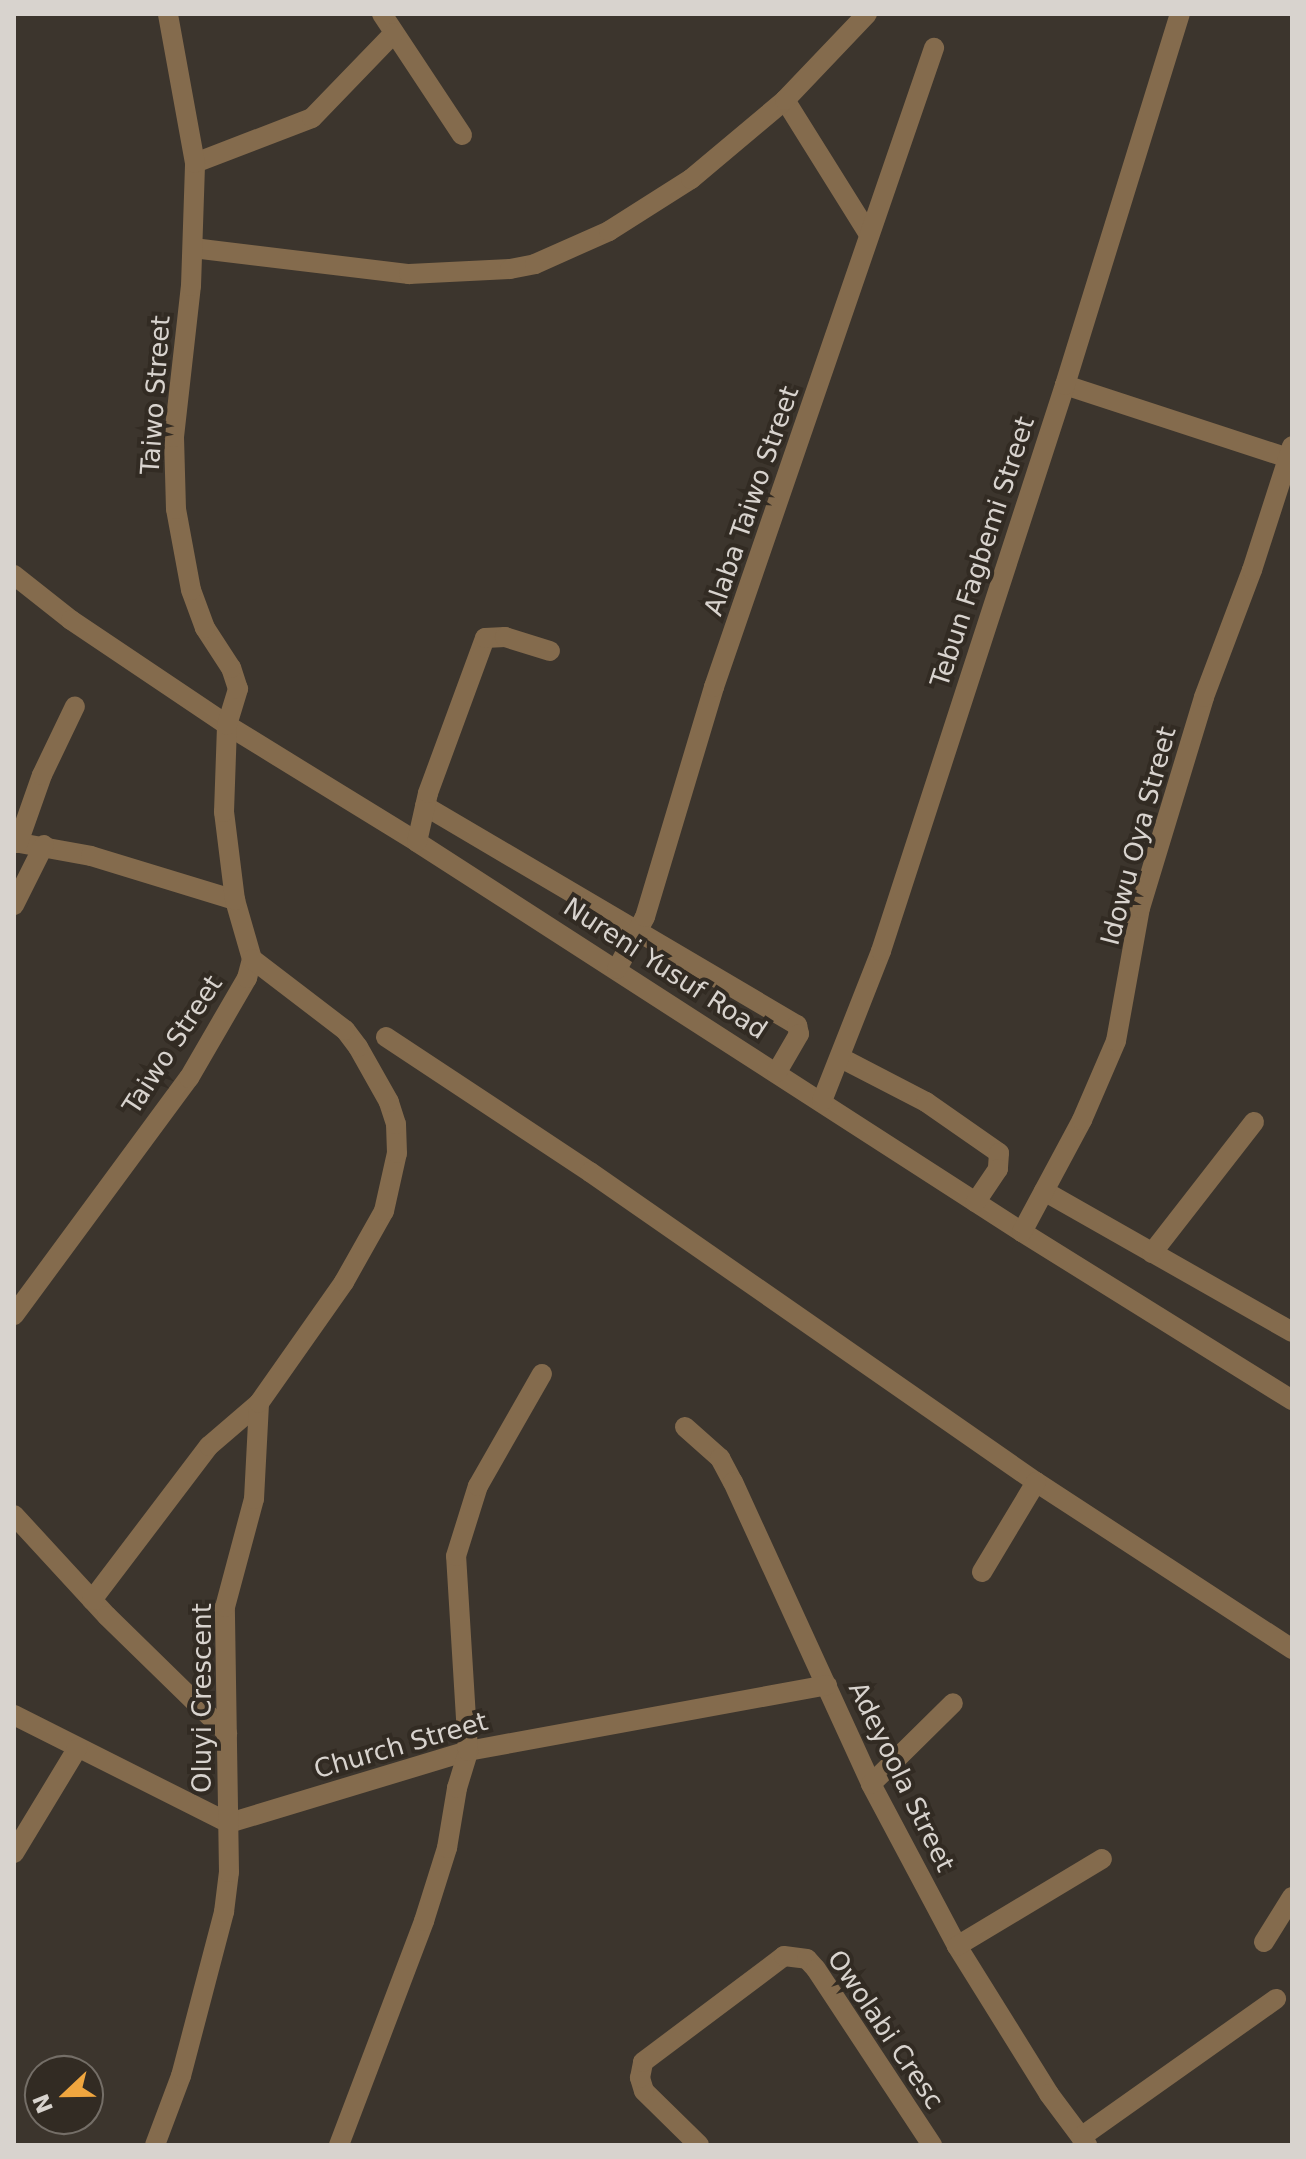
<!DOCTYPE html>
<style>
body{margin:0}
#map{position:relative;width:1306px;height:2159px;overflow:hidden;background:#3c352d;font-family:"DejaVu Sans",sans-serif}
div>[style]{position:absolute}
.minor>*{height:20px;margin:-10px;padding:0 10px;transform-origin:10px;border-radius:10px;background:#846b4d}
span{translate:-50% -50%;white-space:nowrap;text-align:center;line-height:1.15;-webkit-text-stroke:8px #322b23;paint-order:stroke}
.street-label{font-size:26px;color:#d8d3ce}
.frame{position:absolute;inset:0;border:16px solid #d8d3ce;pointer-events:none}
.north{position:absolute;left:24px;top:2055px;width:80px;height:80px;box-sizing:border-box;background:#322b23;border:2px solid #746e67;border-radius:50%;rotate:248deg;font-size:22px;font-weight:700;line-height:32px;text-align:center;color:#d8d3ce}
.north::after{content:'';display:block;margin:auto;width:28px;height:36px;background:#f0a63f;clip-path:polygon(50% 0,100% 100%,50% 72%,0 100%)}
</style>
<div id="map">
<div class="minor">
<i style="left:382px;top:14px;width:145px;rotate:56.5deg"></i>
<i style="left:785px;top:100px;width:157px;rotate:58deg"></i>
<i style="left:195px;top:163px;width:125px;rotate:-21deg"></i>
<i style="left:312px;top:118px;width:118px;rotate:-46deg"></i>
<i style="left:193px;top:248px;width:218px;rotate:6.9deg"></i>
<i style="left:409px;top:274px;width:101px;rotate:-2.8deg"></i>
<i style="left:510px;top:269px;width:25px;rotate:-11deg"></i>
<i style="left:535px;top:264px;width:81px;rotate:-24deg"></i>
<i style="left:609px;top:231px;width:97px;rotate:-32.4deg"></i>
<i style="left:691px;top:179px;width:123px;rotate:-40deg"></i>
<i style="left:785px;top:100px;width:119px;rotate:-46.4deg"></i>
<i style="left:1065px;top:385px;width:239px;rotate:18.1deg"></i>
<i style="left:14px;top:575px;width:73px;rotate:38.3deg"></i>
<i style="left:71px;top:620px;width:188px;rotate:33.9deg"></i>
<i style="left:227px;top:725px;width:223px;rotate:31.6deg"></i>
<i style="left:417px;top:842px;width:720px;rotate:32.81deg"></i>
<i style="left:1022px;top:1232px;width:318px;rotate:31.9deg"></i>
<i style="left:425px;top:806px;width:432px;rotate:30.5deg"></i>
<i style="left:797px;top:1025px;width:9px;rotate:77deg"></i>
<i style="left:799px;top:1034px;width:44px;rotate:120.1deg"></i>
<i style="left:14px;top:842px;width:78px;rotate:10.3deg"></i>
<i style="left:91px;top:856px;width:151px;rotate:17deg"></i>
<i style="left:417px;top:842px;width:50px;rotate:-77.3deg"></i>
<i style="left:428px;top:793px;width:165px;rotate:-69.8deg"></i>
<i style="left:485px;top:638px;width:20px;rotate:-3deg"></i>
<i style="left:505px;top:637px;width:47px;rotate:17.3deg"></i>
<i style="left:18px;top:843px;width:72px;rotate:-70.6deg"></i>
<i style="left:42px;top:775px;width:76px;rotate:-64.4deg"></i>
<i style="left:14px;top:905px;width:67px;rotate:-63.4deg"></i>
<i style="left:617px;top:969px;width:59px;rotate:-61.7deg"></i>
<i style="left:645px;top:917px;width:240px;rotate:-73.3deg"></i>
<i style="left:714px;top:687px;width:676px;rotate:-71deg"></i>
<i style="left:386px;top:1037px;width:245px;rotate:33.5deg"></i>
<i style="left:590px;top:1172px;width:543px;rotate:34.8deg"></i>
<i style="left:1036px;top:1482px;width:306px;rotate:33.1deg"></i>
<i style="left:841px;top:1058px;width:96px;rotate:27.4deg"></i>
<i style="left:926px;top:1102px;width:89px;rotate:34.9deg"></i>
<i style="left:999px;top:1153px;width:16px;rotate:94deg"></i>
<i style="left:998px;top:1169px;width:40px;rotate:124deg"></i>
<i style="left:822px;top:1101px;width:161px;rotate:-68.5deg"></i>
<i style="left:881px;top:951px;width:595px;rotate:-71.99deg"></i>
<i style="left:1065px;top:385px;width:388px;rotate:-72.8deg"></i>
<i style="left:1044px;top:1191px;width:285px;rotate:29.6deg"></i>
<i style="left:1022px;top:1232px;width:127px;rotate:-61.8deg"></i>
<i style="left:1082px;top:1120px;width:86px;rotate:-66.7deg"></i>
<i style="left:1116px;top:1041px;width:135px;rotate:-79.8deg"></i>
<i style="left:1140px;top:908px;width:220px;rotate:-73.1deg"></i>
<i style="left:1204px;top:697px;width:136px;rotate:-69.3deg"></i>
<i style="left:1252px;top:570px;width:130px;rotate:-72.1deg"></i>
<i style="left:1152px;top:1253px;width:166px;rotate:-52.1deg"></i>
<i style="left:14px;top:1315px;width:295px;rotate:-53.6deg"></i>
<i style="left:189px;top:1078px;width:116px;rotate:-59.9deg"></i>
<i style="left:247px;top:978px;width:20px;rotate:-75deg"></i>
<i style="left:252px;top:959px;width:61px;rotate:-106.1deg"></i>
<i style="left:235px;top:900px;width:89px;rotate:-97.1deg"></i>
<i style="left:224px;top:812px;width:87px;rotate:-88deg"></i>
<i style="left:227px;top:725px;width:38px;rotate:-73deg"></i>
<i style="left:238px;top:689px;width:22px;rotate:-108deg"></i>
<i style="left:231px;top:668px;width:48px;rotate:-123deg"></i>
<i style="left:205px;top:628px;width:40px;rotate:-110.2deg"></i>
<i style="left:191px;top:590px;width:82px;rotate:-100.5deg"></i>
<i style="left:176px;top:509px;width:72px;rotate:-91.6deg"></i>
<i style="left:174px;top:437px;width:152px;rotate:-83.6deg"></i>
<i style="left:191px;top:286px;width:123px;rotate:-88.1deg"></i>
<i style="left:195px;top:163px;width:151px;rotate:-100.3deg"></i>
<i style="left:685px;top:1427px;width:47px;rotate:41.5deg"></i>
<i style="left:720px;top:1458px;width:27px;rotate:62deg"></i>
<i style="left:733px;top:1482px;width:332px;rotate:65.4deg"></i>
<i style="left:871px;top:1784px;width:183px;rotate:62deg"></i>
<i style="left:957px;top:1946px;width:174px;rotate:58.1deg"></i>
<i style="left:1049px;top:2094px;width:64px;rotate:53.3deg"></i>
<i style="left:14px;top:1515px;width:137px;rotate:47.4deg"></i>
<i style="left:107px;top:1616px;width:168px;rotate:44.3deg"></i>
<i style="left:982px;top:1572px;width:105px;rotate:-59deg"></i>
<i style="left:92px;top:1600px;width:193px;rotate:-52.8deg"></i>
<i style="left:209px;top:1446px;width:66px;rotate:-40.7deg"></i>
<i style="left:14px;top:1715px;width:241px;rotate:26.7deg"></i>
<i style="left:229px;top:1823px;width:250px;rotate:-16.8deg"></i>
<i style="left:468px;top:1751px;width:365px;rotate:-10.4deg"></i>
<i style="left:871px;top:1784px;width:115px;rotate:-44.6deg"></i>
<i style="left:14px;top:1853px;width:122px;rotate:-58.8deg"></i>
<i style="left:1264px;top:1942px;width:53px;rotate:-58.1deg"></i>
<i style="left:957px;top:1946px;width:169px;rotate:-31deg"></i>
<i style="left:1081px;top:2137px;width:239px;rotate:-35.3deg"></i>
<i style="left:155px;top:2145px;width:74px;rotate:-69.4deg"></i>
<i style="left:181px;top:2076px;width:170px;rotate:-75.3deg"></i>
<i style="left:224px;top:1912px;width:40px;rotate:-82.9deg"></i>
<i style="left:229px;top:1872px;width:265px;rotate:-90.9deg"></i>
<i style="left:225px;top:1607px;width:112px;rotate:-75deg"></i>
<i style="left:254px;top:1499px;width:96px;rotate:-87deg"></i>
<i style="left:259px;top:1403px;width:148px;rotate:-54.9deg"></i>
<i style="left:344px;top:1282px;width:81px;rotate:-60.6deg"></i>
<i style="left:384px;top:1211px;width:59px;rotate:-77.4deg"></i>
<i style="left:397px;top:1153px;width:29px;rotate:-92deg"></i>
<i style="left:396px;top:1124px;width:23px;rotate:-108deg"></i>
<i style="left:389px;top:1102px;width:63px;rotate:-119.4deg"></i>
<i style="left:358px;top:1047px;width:21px;rotate:-127deg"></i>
<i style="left:345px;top:1030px;width:117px;rotate:-142.6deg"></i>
<i style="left:339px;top:2145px;width:240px;rotate:-69.2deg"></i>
<i style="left:424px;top:1921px;width:77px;rotate:-72.5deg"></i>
<i style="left:447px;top:1848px;width:61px;rotate:-80.5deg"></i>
<i style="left:457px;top:1788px;width:39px;rotate:-73deg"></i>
<i style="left:468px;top:1751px;width:195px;rotate:-93.5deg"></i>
<i style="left:456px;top:1556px;width:73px;rotate:-72.6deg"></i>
<i style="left:478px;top:1486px;width:129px;rotate:-60.3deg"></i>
<i style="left:699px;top:2145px;width:77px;rotate:-135.5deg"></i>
<i style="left:644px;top:2091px;width:14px;rotate:-107deg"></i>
<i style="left:640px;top:2078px;width:16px;rotate:-79deg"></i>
<i style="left:643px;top:2062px;width:176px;rotate:-36.9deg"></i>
<i style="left:784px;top:1956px;width:23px;rotate:7deg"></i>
<i style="left:807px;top:1959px;width:13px;rotate:48deg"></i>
<i style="left:816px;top:1969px;width:211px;rotate:56.6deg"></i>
</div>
<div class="street-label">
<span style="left:156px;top:395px;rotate:-86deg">Taiwo Street</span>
<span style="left:752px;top:501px;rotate:-71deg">Alaba Taiwo Street</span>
<span style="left:983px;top:552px;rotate:-72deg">Tebun Fagbemi Street</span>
<span style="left:1139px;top:836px;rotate:-75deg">Idowu Oya Street</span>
<span style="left:665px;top:969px;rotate:33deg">Nureni Yusuf Road</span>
<span style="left:173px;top:1045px;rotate:-57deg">Taiwo Street</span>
<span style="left:203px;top:1698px;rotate:-90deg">Oluyi Crescent</span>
<span style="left:401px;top:1746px;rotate:-16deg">Church Street</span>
<span style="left:901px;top:1777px;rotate:64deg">Adeyoola Street</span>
<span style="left:885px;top:2030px;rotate:56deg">Owolabi Cresc</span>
</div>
<div class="frame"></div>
<div class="north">N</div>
</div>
